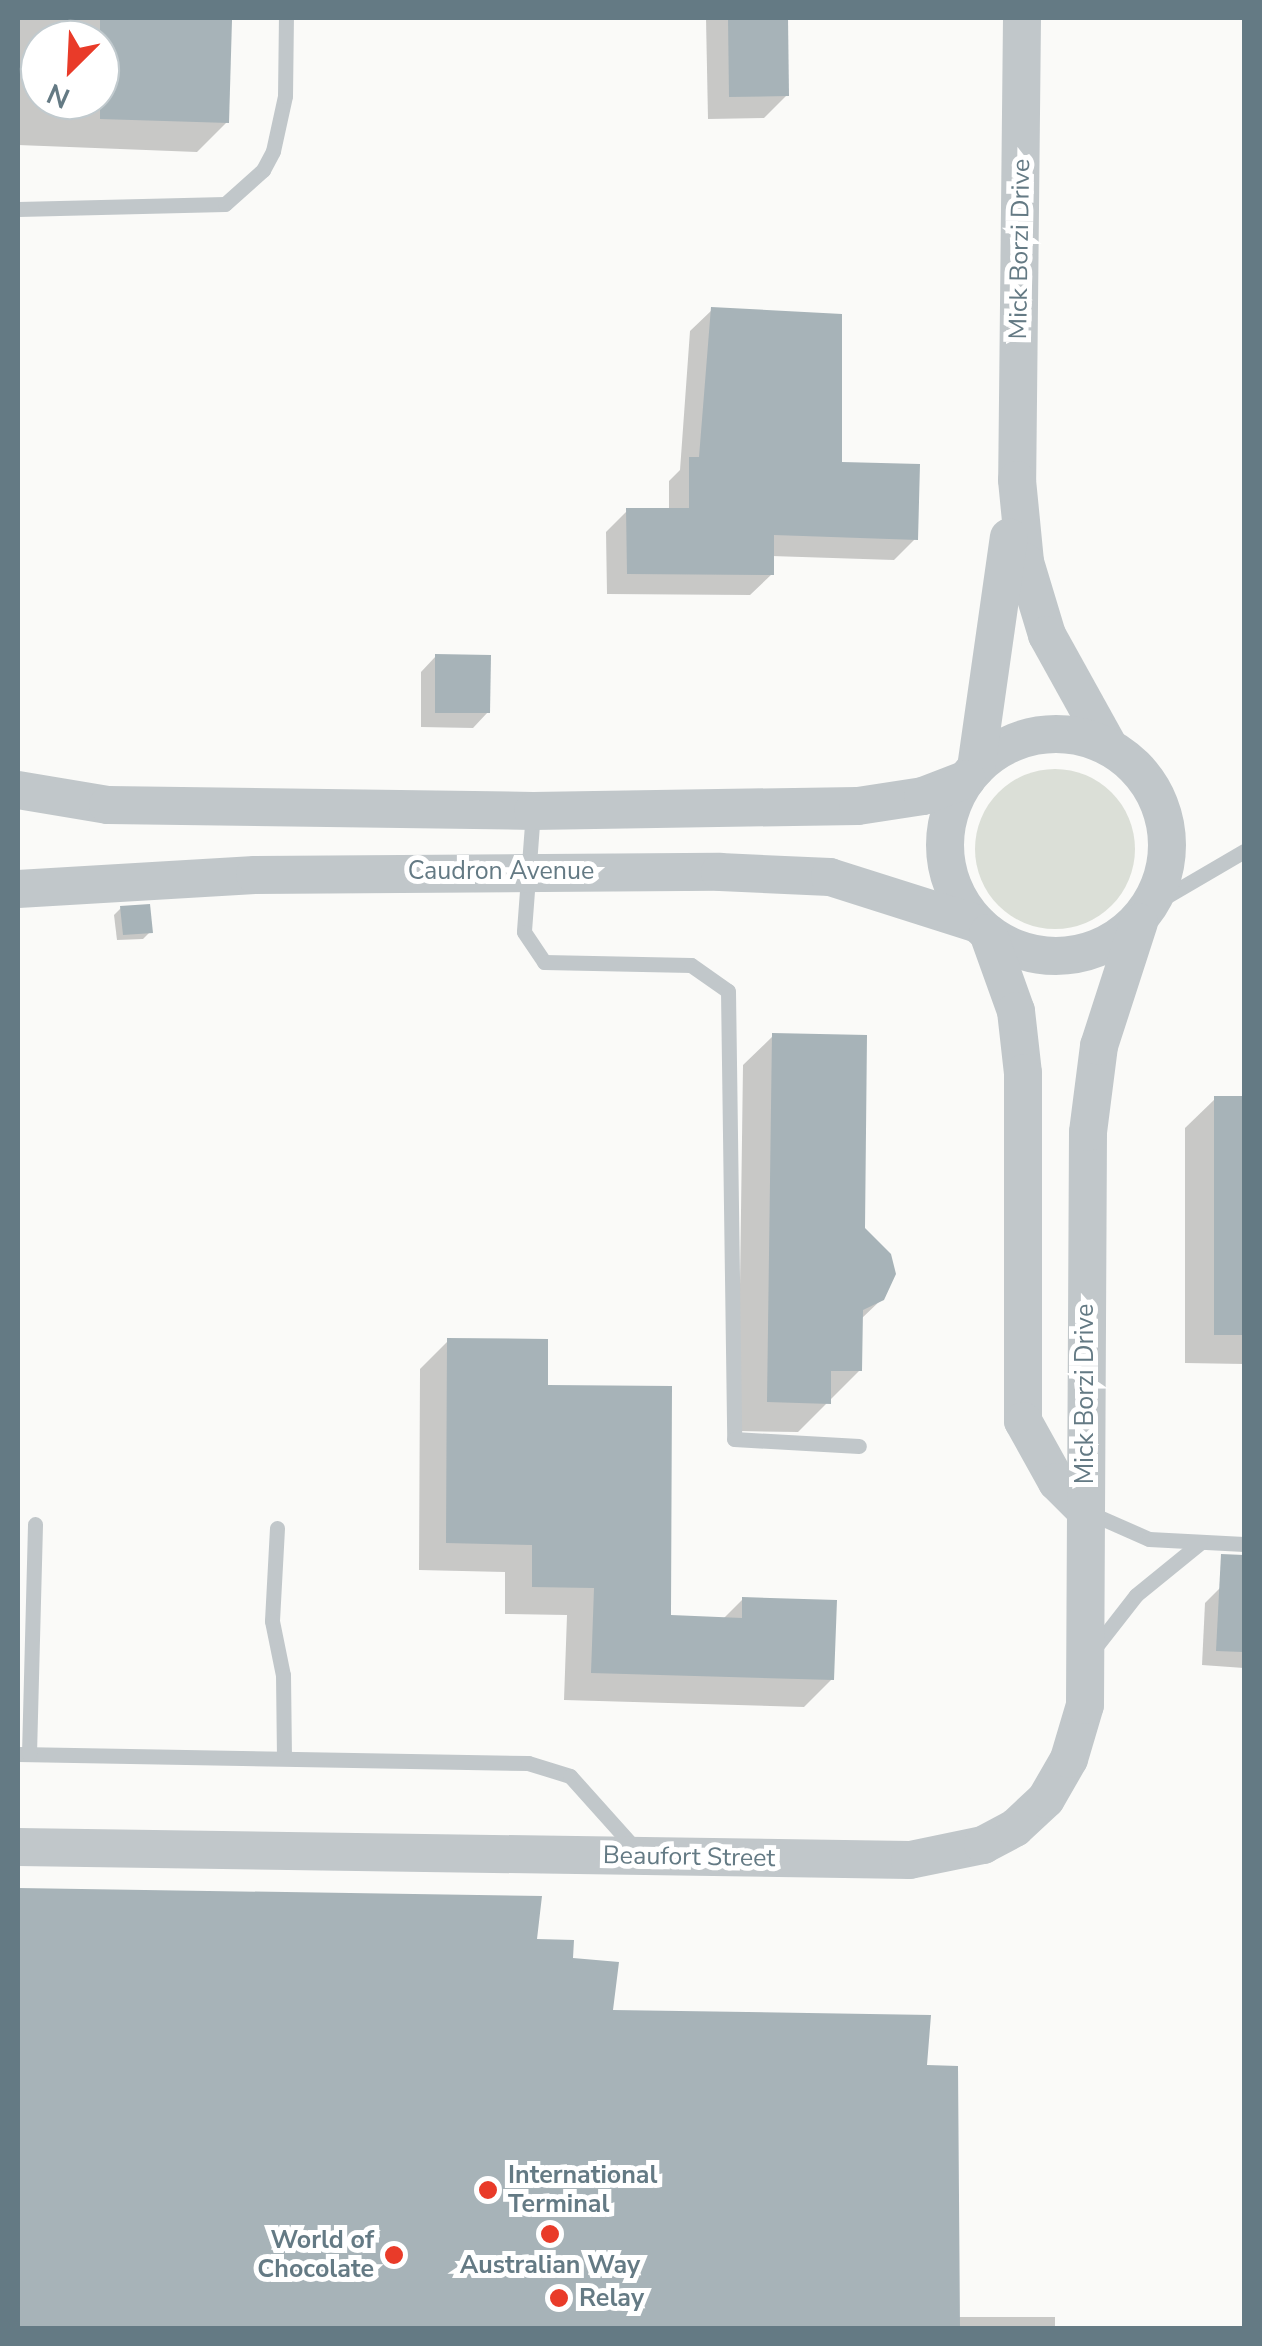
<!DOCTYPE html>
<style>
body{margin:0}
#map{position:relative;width:1262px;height:2346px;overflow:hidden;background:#fafaf8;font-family:"Nunito Sans",sans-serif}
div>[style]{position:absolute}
.green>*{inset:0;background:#dbdfd7}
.round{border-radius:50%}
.shadow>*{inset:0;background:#0003}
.building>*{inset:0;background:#a7b3b8}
.service>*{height:15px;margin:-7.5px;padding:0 7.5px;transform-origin:7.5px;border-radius:7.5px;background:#c1c7ca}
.tertiary>*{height:38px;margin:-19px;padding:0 19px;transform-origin:19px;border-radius:19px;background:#c1c7ca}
.tertiary>.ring{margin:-19px;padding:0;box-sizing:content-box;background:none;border:38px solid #c1c7ca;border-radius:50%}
.dots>*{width:28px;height:28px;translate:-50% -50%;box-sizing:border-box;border:5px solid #fff;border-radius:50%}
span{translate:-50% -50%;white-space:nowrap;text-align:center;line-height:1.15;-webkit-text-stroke:10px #fff;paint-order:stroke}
.street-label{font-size:25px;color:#647a84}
.poi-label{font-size:25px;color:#647a84;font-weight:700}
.left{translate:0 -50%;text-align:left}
.right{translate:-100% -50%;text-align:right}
.frame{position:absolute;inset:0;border:20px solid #647a84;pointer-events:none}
.north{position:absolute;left:20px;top:20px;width:100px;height:100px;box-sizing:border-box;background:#fff;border:2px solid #c1cace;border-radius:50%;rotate:204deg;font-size:28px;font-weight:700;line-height:40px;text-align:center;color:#647a84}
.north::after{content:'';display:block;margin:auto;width:35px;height:45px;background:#e93b29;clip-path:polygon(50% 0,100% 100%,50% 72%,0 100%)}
</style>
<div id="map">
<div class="green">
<i class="round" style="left:975px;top:769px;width:160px;height:160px"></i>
</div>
<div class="shadow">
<i style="clip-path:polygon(evenodd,18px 18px,179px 18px,227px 122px,197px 152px,18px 145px,18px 18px,40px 40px,100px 40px,100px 100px,40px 100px,40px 40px)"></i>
<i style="clip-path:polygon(706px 18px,786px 18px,787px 95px,764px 118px,708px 119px)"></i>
<i style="clip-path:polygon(712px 310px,840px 464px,915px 539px,894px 560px,771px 556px,772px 574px,750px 595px,607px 594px,606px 532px,627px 511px,669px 511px,669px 481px,680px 470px,690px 331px)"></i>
<i style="clip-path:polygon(436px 656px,488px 712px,473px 728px,421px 727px,421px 672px)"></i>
<i style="clip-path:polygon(121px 908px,150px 932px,143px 939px,117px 940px,114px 915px)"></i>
<i style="clip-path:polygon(773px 1036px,862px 1229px,882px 1299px,861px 1319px,860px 1370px,798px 1432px,738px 1431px,743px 1065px)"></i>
<i style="clip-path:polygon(1215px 1099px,1244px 1099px,1244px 1364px,1185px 1363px,1185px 1128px)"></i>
<i style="clip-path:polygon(448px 1341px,545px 1388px,669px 1617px,723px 1619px,743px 1599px,832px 1679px,804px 1707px,564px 1700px,567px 1615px,505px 1614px,505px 1572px,419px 1570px,420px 1369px)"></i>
<i style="clip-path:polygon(1220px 1588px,1244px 1589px,1244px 1668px,1202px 1665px,1205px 1603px)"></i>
<i style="clip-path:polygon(18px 1890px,539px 1898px,534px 1941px,571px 1961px,611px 2012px,925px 2068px,958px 2317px,1055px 2317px,1055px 2328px,18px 2328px)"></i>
</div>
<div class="building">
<i style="clip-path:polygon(100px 18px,232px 20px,229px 123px,100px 119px)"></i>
<i style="clip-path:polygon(728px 18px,788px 18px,789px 96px,729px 97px)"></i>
<i style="clip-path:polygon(711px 307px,842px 314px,842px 462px,920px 464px,918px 540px,774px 535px,774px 575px,627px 574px,626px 508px,689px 508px,689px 457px,699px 457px)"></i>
<i style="clip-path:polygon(435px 654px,491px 655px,490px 713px,435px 713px)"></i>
<i style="clip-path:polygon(150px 904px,153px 933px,123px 935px,120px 906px)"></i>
<i style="clip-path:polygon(772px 1033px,867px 1035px,865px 1228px,891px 1254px,896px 1274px,884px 1300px,863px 1310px,862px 1371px,831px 1371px,831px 1404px,767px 1402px)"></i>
<i style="clip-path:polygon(1214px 1096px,1244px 1096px,1244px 1335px,1214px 1335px)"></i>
<i style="clip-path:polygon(447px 1338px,548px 1339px,548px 1385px,672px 1386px,671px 1615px,742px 1618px,742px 1597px,837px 1600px,834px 1680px,591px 1673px,594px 1588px,532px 1587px,532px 1545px,446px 1543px)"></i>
<i style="clip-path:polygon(1221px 1554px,1244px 1555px,1244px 1652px,1216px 1651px)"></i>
<i style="clip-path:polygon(18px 1888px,542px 1896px,537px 1939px,574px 1940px,573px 1958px,619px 1962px,613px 2010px,931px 2015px,927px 2065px,958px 2066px,960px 2328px,18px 2328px)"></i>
</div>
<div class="service">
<i style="left:18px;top:209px;width:207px;rotate:-1.4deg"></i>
<i style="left:225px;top:204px;width:51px;rotate:-41.8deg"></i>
<i style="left:263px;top:170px;width:21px;rotate:-62deg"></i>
<i style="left:273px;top:151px;width:56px;rotate:-77.7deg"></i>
<i style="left:285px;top:96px;width:78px;rotate:-89.3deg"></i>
<i style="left:533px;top:811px;width:121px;rotate:94.3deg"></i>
<i style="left:524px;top:932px;width:36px;rotate:56deg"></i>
<i style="left:544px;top:962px;width:147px;rotate:1.2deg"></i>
<i style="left:691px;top:965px;width:45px;rotate:35.1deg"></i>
<i style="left:728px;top:991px;width:448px;rotate:89.2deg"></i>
<i style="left:734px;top:1439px;width:125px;rotate:3.2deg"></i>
<i style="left:1150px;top:906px;width:109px;rotate:-30.3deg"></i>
<i style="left:1090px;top:1513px;width:64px;rotate:23.8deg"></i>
<i style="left:1149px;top:1539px;width:95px;rotate:3deg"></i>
<i style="left:277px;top:1528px;width:93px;rotate:93.1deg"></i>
<i style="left:272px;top:1621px;width:55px;rotate:78.5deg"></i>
<i style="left:283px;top:1675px;width:80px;rotate:89.3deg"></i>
<i style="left:1094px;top:1649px;width:68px;rotate:-52.1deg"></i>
<i style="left:1136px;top:1595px;width:82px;rotate:-39.1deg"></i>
<i style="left:18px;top:1754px;width:510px;rotate:1.01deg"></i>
<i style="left:528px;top:1763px;width:44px;rotate:17.2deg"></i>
<i style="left:570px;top:1776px;width:103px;rotate:48.1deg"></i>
<i style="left:29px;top:1754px;width:230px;rotate:-88.5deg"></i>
</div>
<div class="tertiary">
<i style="left:1022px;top:18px;width:462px;rotate:90.6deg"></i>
<i style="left:1017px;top:480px;width:82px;rotate:84.4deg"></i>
<i style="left:1025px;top:562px;width:76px;rotate:73.2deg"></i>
<i style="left:1047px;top:635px;width:128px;rotate:61deg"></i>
<i class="ring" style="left:945px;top:734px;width:184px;height:184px"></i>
<i style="left:976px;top:768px;width:233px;rotate:-81.9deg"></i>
<i style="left:18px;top:790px;width:91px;rotate:9.5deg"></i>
<i style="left:108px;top:805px;width:425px;rotate:0.8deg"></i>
<i style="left:533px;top:811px;width:325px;rotate:-0.9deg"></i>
<i style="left:858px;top:806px;width:66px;rotate:-8.7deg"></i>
<i style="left:923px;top:796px;width:47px;rotate:-21.1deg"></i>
<i style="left:18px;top:889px;width:237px;rotate:-3.4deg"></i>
<i style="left:255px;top:875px;width:465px;rotate:-0.4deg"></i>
<i style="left:720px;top:872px;width:110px;rotate:2.6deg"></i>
<i style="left:830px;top:877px;width:155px;rotate:17.6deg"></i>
<i style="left:988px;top:933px;width:83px;rotate:70.3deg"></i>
<i style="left:1016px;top:1011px;width:62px;rotate:83.6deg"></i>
<i style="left:1023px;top:1073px;width:348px;rotate:90deg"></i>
<i style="left:1023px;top:1421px;width:70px;rotate:60.9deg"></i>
<i style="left:1057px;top:1482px;width:40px;rotate:45deg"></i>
<i style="left:18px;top:1847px;width:892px;rotate:0.83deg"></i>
<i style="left:910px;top:1860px;width:75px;rotate:-11.6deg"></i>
<i style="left:983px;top:1845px;width:36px;rotate:-28deg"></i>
<i style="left:1015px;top:1828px;width:42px;rotate:-43.1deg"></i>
<i style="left:1046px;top:1799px;width:46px;rotate:-60.1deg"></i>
<i style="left:1069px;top:1759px;width:56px;rotate:-73.5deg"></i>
<i style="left:1085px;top:1705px;width:573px;rotate:-89.7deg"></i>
<i style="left:1088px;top:1132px;width:87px;rotate:-82.7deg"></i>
<i style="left:1099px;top:1046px;width:130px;rotate:-72.1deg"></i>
</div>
<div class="dots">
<i style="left:488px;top:2190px;background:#e93b29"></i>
<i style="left:550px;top:2234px;background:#e93b29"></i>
<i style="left:394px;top:2255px;background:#e93b29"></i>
<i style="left:559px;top:2298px;background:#e93b29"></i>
</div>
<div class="street-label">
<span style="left:1020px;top:249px;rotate:-89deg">Mick Borzi Drive</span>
<span style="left:501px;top:871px">Caudron Avenue</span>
<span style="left:1085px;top:1394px;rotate:-90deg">Mick Borzi Drive</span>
<span style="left:689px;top:1857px;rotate:1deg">Beaufort Street</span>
</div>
<div class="poi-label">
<span class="left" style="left:508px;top:2190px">International<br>Terminal</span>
<span class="right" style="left:374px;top:2255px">World of<br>Chocolate</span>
<span style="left:550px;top:2265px">Australian Way</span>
<span class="left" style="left:579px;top:2298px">Relay</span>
</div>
<div class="frame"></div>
<div class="north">N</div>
</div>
